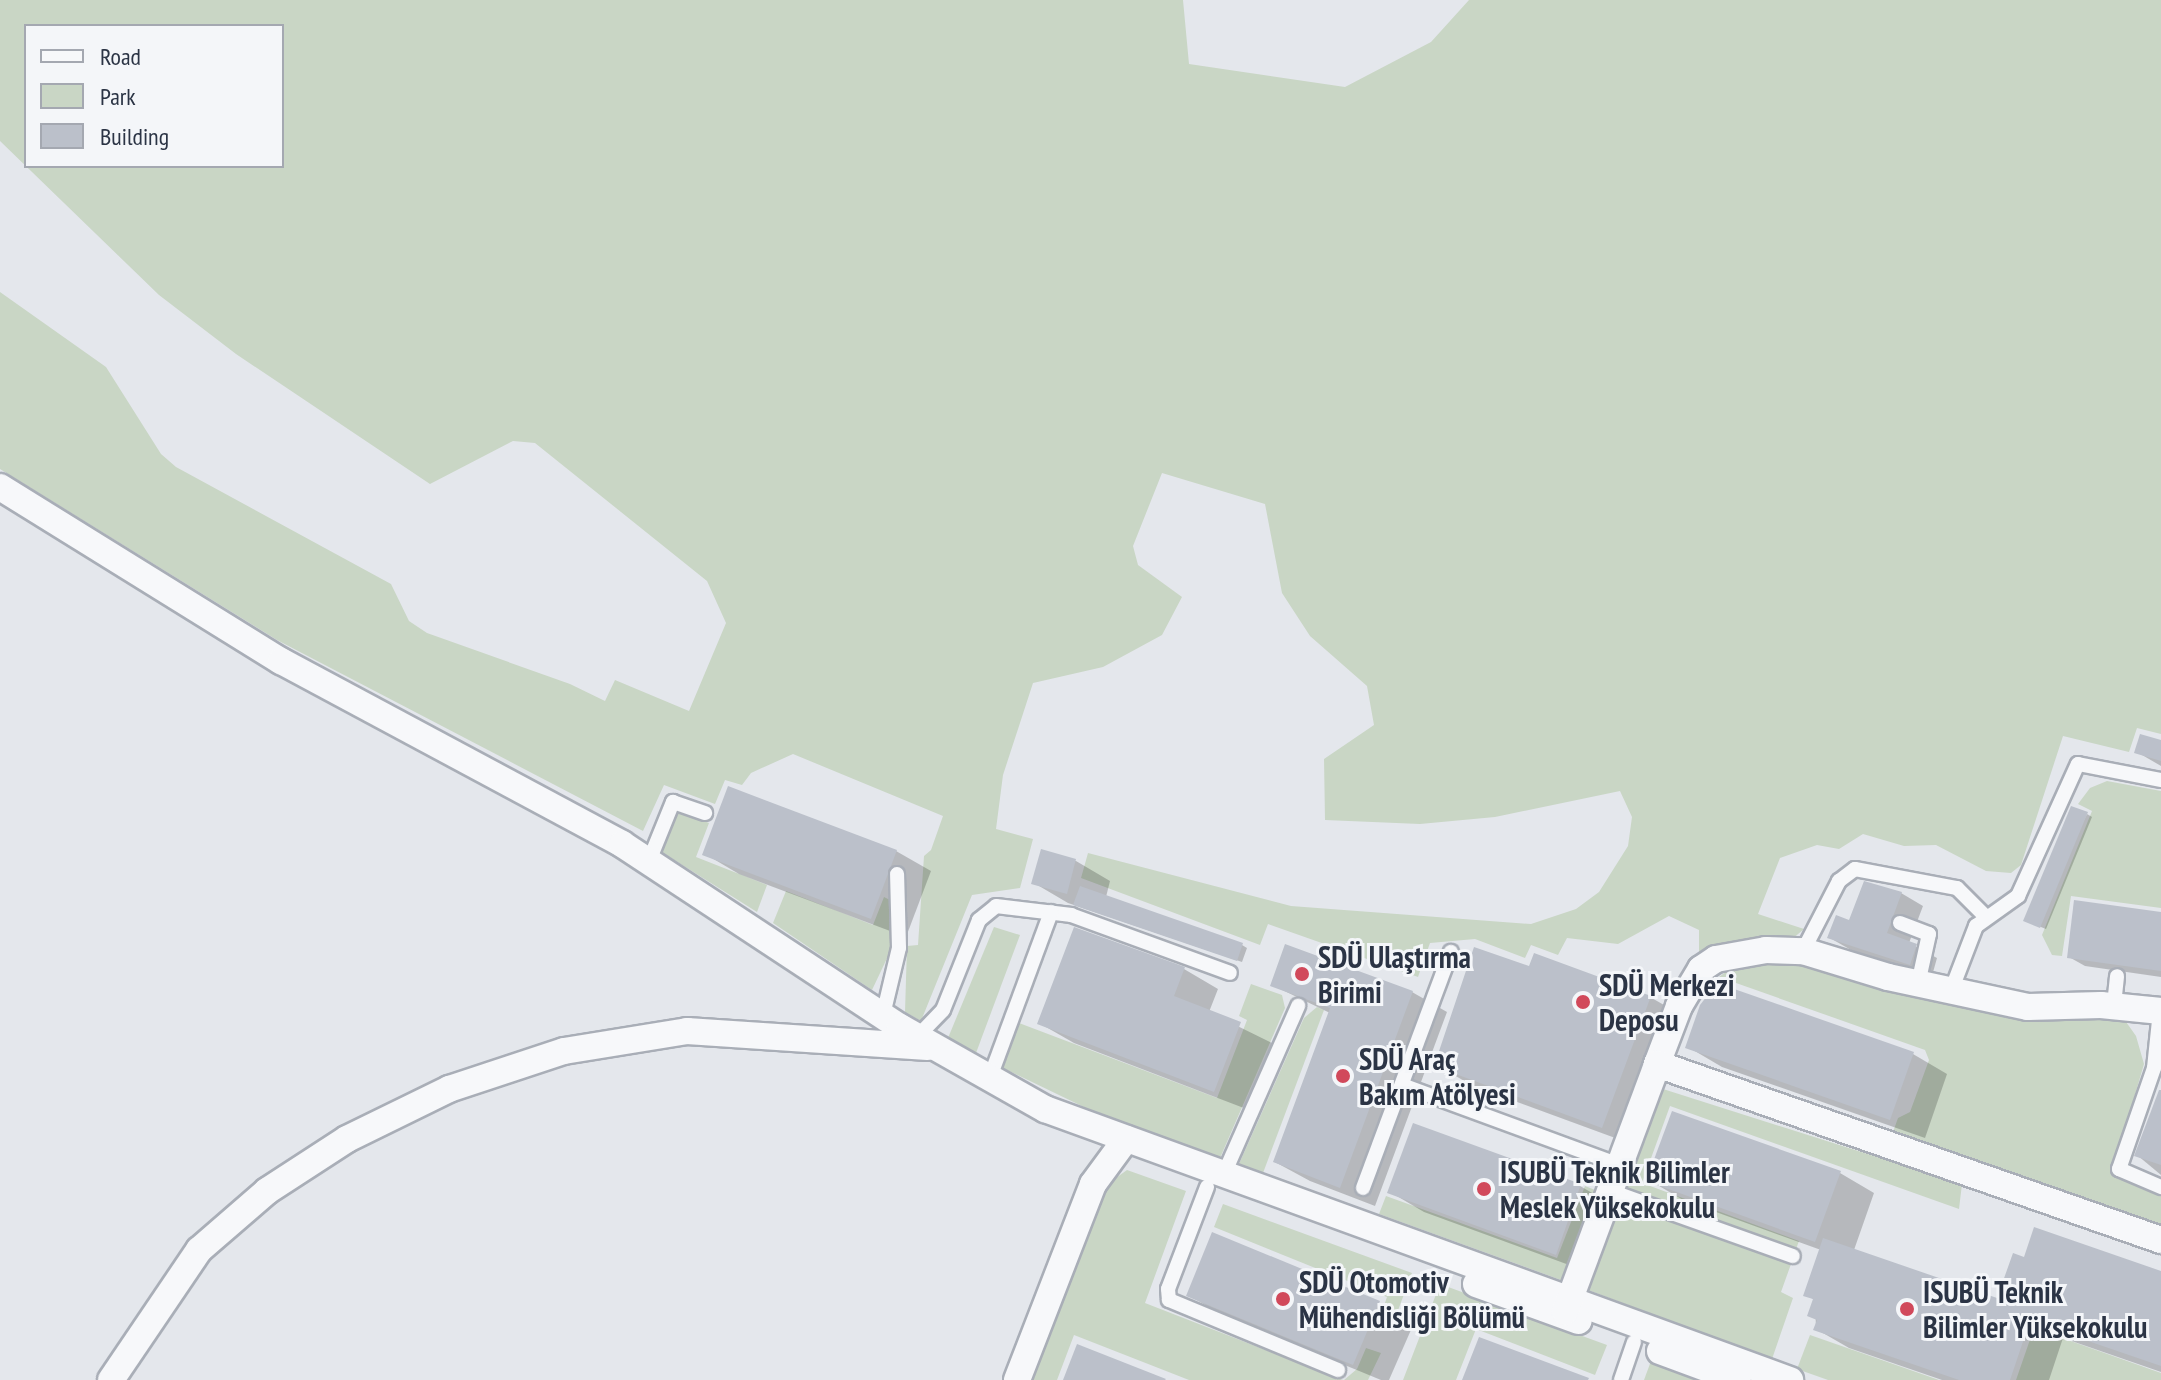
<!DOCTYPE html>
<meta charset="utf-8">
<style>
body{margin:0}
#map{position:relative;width:2161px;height:1380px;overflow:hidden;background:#e4e7ec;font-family:"PT Sans Narrow",sans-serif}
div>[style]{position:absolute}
.green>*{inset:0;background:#c9d6c5}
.shadow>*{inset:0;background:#0003}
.building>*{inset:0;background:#bbc0ca}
.roads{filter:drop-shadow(2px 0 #a9aeb7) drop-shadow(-2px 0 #a9aeb7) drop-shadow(0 2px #a9aeb7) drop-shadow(0 -2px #a9aeb7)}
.service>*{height:14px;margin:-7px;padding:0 7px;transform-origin:7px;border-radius:7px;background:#f7f8fa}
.minor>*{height:26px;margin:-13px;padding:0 13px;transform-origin:13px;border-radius:13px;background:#f7f8fa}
.dots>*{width:22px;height:22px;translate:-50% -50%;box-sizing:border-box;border:4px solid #f4f6f9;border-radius:50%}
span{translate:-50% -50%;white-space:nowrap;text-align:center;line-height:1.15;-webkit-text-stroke:6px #f4f6f9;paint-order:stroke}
.poi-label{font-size:30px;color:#2b3445;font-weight:700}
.left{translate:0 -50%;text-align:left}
.legend{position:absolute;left:24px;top:24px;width:260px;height:144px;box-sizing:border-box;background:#f4f6f9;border:2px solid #a4a8b1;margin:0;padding:10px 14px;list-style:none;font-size:24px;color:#2b3445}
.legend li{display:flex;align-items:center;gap:16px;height:40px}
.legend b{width:40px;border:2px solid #a4a8b1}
</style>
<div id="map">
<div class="green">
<i style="clip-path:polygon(evenodd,0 0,1183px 0,1189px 64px,1345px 87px,1431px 42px,1469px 0,2161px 0,2161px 734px,2137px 728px,2129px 752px,2063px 736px,2021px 865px,2011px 873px,1986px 871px,1936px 845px,1904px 846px,1863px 834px,1839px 849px,1817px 845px,1780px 858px,1758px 914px,1804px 929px,1791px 940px,1699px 956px,1699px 930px,1669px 916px,1618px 944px,1567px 938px,1558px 955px,1531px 945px,1525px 958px,1475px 939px,1430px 943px,1418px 977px,1268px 924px,1260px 945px,1081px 878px,1088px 853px,1291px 906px,1531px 924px,1576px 909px,1599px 892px,1628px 846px,1632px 817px,1620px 791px,1495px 817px,1420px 824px,1325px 820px,1324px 759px,1374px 725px,1367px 686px,1310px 636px,1282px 593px,1265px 504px,1162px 473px,1133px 546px,1138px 565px,1182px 597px,1162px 635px,1103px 667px,1033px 683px,1003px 775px,996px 829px,1033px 839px,1020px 888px,972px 895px,921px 1021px,905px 1012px,907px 946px,918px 945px,924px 856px,931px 850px,943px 816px,793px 754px,751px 773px,742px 785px,725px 780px,715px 804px,664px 785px,643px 831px,277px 640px,0 469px,0 292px,106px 367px,161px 454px,176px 467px,391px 584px,409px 621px,427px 633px,570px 684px,605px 701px,615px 680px,689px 711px,726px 623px,707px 581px,535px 443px,513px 441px,430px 484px,236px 354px,159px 295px,0 141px,0 0,26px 26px,282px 26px,282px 166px,26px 166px,26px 26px)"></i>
<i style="clip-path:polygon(2107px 781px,2161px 791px,2161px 908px,2071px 896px,2062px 956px,2052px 955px,2042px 935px,2092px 811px,2078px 804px,2090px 788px)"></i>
<i style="clip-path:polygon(677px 810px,709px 823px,696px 857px,767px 885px,757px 912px,660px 851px)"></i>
<i style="clip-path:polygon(786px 891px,873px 925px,884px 897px,890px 900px,890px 952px,872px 990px,773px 923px)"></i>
<i style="clip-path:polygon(994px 927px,1020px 935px,976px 1053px,948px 1038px)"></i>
<i style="clip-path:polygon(1770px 958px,1820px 965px,1931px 1001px,2028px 1016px,2124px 1019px,2136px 1036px,2144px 1064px,2113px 1170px,2121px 1179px,2161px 1194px,2161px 1225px,1893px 1132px,1898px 1118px,1910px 1112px,1929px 1060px,1925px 1050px,1719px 977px,1732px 967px)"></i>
<i style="clip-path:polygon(1251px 984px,1282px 995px,1285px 1008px,1220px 1158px,1088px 1109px,1003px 1068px,1019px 1023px,1217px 1098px,1247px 1020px,1239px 1016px)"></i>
<i style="clip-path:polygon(1317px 1007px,1324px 1010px,1263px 1173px,1239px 1164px,1304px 1018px)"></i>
<i style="clip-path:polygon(1663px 1089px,1962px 1184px,1959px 1209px,1670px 1106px,1642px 1183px,1799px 1241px,1796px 1249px,1626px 1188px)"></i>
<i style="clip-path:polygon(1127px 1170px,1186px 1191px,1145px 1303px,1343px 1380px,1189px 1380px,1074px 1335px,1057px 1380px,1030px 1380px,1102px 1197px,1109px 1183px)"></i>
<i style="clip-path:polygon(1585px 1186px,1595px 1190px,1561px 1280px,1379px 1214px,1386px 1196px,1557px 1258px)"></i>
<i style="clip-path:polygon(1620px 1202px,1791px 1264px,1781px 1292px,1793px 1298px,1772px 1359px,1588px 1290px)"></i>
<i style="clip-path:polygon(1223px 1204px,1412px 1273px,1391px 1329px,1378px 1323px,1387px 1297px,1214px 1227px)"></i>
<i style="clip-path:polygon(1440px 1284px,1607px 1345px,1595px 1375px,1476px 1329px,1456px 1380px,1403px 1380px)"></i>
<i style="clip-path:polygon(2034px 1328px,2161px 1373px,2161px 1380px,2016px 1380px)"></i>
<i style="clip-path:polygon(1810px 1335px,1939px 1380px,1828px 1380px,1797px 1369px)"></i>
<i style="clip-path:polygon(1366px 1348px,1381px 1353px,1368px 1380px,1344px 1380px,1357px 1369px)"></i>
<i style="clip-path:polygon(1651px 1361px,1702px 1380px,1644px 1380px)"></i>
</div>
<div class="shadow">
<i style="clip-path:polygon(2161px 742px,2161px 766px,2137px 752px)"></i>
<i style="clip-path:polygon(2087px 814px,2092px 817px,2046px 929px,2031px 923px)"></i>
<i style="clip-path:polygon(896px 851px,931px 871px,906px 937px,739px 874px,705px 854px)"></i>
<i style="clip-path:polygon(1042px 852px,1076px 861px,1110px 881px,1106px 897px,1242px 945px,1247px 948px,1242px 962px,1068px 903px,1034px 883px)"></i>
<i style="clip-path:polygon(1901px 893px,1923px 906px,1909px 943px,1937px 958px,1932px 976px,1851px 950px,1830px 938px)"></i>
<i style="clip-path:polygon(2161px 914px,2161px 977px,2085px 966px,2069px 957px)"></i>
<i style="clip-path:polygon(1184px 969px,1218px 989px,1209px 1012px,1274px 1044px,1249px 1110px,1074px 1043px,1039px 1023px)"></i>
<i style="clip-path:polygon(1530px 969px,1650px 997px,1685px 1017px,1637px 1146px,1471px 1085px,1437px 1065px)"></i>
<i style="clip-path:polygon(1272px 985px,1412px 992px,1447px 1012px,1375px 1206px,1310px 1181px,1275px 1162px,1330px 1013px)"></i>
<i style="clip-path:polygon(1688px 1047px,1913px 1054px,1947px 1074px,1925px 1138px,1722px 1067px)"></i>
<i style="clip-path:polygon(2161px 1102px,2161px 1175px,2137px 1155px)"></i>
<i style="clip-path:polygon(1414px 1125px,1580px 1186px,1615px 1206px,1591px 1273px,1424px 1212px,1390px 1192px)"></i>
<i style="clip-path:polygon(1840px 1173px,1874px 1193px,1854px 1250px,1999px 1301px,2025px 1259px,2161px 1273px,2161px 1372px,2063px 1338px,2049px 1380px,1942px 1380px,1849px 1348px,1816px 1329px,1815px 1300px,1806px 1295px,1821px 1250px,1683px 1200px,1649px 1180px)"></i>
<i style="clip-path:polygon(1188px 1295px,1379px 1303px,1414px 1323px,1389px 1380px,1381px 1380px,1223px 1315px)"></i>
</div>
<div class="building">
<i style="clip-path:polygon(2140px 734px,2161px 740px,2161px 761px,2134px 753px)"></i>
<i style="clip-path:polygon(728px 786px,897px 850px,871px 919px,702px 855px)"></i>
<i style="clip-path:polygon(2071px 806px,2088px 812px,2040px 928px,2023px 921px)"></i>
<i style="clip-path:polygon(1041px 849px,1076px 859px,1067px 894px,1031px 884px)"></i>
<i style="clip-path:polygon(1864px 881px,1902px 892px,1887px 933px,1917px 944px,1910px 965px,1827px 938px,1836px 915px,1849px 920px)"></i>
<i style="clip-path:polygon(1080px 886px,1243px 943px,1237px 961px,1073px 905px)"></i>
<i style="clip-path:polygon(2074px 900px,2161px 912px,2161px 971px,2067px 958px)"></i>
<i style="clip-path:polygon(1074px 927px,1185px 967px,1174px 996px,1241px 1022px,1214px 1092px,1037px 1024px)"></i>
<i style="clip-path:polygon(1285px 944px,1413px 991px,1340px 1188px,1273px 1162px,1330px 1008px,1270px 986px)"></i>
<i style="clip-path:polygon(1474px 947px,1529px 966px,1534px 953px,1651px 996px,1602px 1128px,1434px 1066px)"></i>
<i style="clip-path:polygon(1717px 983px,1914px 1052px,1890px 1120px,1685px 1048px,1700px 1005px)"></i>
<i style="clip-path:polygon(2159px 1090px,2161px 1090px,2161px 1165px,2134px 1156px)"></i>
<i style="clip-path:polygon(1672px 1111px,1841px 1171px,1815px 1242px,1646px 1181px)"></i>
<i style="clip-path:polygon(1413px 1123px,1581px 1184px,1556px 1255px,1387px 1193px)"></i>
<i style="clip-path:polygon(2034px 1227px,2161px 1271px,2161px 1366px,2030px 1321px,2010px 1380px,1959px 1380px,1813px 1330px,1817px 1320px,1807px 1316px,1813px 1299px,1803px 1296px,1823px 1238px,1997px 1298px,2013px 1253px,2024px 1257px)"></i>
<i style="clip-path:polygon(1212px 1232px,1380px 1301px,1353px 1365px,1186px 1296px)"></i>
<i style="clip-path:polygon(1479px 1337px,1589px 1378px,1588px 1380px,1462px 1380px)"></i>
<i style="clip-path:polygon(1077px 1344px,1166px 1379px,1165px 1380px,1063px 1380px)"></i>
</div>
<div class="roads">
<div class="service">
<i style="left:649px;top:861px;width:64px;rotate:-67.9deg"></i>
<i style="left:673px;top:802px;width:34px;rotate:19deg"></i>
<i style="left:1900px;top:923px;width:31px;rotate:21deg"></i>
<i style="left:1929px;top:934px;width:51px;rotate:102.4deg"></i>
<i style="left:1803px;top:951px;width:79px;rotate:-62.8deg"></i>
<i style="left:1839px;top:881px;width:20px;rotate:-37deg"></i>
<i style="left:1855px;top:869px;width:104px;rotate:10.6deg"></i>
<i style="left:1957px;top:888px;width:41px;rotate:45deg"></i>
<i style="left:1951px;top:991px;width:70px;rotate:-69deg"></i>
<i style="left:1976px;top:926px;width:52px;rotate:-35.5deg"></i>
<i style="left:2018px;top:896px;width:145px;rotate:-65.6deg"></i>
<i style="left:2078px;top:764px;width:85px;rotate:10.9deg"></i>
<i style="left:2114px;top:1005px;width:29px;rotate:-84deg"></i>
<i style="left:2160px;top:1011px;width:57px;rotate:96deg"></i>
<i style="left:2154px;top:1068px;width:107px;rotate:109.1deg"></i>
<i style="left:2119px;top:1169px;width:46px;rotate:23.2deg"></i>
<i style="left:883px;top:1015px;width:69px;rotate:-76.6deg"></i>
<i style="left:899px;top:948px;width:74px;rotate:-91.5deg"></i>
<i style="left:917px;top:1037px;width:37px;rotate:-46deg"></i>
<i style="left:943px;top:1010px;width:97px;rotate:-68.2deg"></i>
<i style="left:979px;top:920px;width:22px;rotate:-39deg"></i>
<i style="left:996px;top:906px;width:76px;rotate:6.8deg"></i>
<i style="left:1071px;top:915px;width:169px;rotate:20deg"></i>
<i style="left:989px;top:1080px;width:179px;rotate:-69.7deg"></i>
<i style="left:1402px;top:1085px;width:232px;rotate:20.2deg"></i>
<i style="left:1224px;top:1174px;width:184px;rotate:-66.2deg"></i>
<i style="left:1207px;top:1187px;width:109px;rotate:110.9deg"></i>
<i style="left:1168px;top:1289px;width:11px;rotate:85deg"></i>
<i style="left:1169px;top:1300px;width:183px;rotate:22.5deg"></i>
<i style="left:1363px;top:1188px;width:252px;rotate:-69.6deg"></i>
<i style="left:1610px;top:1191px;width:194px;rotate:19.6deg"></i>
<i style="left:1621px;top:1380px;width:40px;rotate:-71.1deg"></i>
</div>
<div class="minor">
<i style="left:0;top:487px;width:331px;rotate:31.8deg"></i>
<i style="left:281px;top:661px;width:387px;rotate:28.2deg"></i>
<i style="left:622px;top:844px;width:333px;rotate:33.4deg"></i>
<i style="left:900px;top:1027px;width:167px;rotate:29.5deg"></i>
<i style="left:1045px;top:1109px;width:793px;rotate:19.99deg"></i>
<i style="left:1657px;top:1064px;width:62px;rotate:-69.2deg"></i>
<i style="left:1679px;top:1006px;width:43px;rotate:-59.3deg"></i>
<i style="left:1701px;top:969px;width:18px;rotate:-34deg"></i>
<i style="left:1716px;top:959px;width:51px;rotate:-10.2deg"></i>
<i style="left:1766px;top:950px;width:37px;rotate:2deg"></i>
<i style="left:1803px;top:951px;width:89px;rotate:17deg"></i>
<i style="left:1888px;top:977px;width:143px;rotate:12.1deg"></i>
<i style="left:2028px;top:1007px;width:73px;rotate:-1.6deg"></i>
<i style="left:2101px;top:1005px;width:60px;rotate:5.7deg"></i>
<i style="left:1476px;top:1284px;width:109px;rotate:19.8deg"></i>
<i style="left:1565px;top:1312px;width:265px;rotate:-69.6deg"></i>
<i style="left:1657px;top:1064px;width:534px;rotate:19.25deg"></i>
<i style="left:1660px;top:1351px;width:83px;rotate:20.4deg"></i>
<i style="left:111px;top:1380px;width:157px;rotate:-55.9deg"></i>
<i style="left:199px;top:1250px;width:90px;rotate:-40.9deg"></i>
<i style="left:267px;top:1191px;width:95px;rotate:-33deg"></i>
<i style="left:347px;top:1139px;width:114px;rotate:-26.1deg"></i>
<i style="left:449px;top:1089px;width:121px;rotate:-18.3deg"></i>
<i style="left:564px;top:1051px;width:125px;rotate:-9.2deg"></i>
<i style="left:687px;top:1031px;width:241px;rotate:3.8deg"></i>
<i style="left:1017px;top:1380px;width:210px;rotate:-68.8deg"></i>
<i style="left:1093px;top:1184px;width:56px;rotate:-53.7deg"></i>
</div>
</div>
<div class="dots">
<i style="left:1302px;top:974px;background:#d1495b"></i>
<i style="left:1583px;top:1002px;background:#d1495b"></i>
<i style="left:1343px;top:1076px;background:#d1495b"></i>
<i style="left:1484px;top:1189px;background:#d1495b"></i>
<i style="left:1283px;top:1299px;background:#d1495b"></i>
<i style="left:1907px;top:1309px;background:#d1495b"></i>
</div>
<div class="poi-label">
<span class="left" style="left:1318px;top:974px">SDÜ Ulaştırma<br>Birimi</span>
<span class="left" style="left:1599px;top:1002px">SDÜ Merkezi<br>Deposu</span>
<span class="left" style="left:1359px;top:1076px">SDÜ Araç<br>Bakım Atölyesi</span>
<span class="left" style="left:1500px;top:1189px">ISUBÜ Teknik Bilimler<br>Meslek Yüksekokulu</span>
<span class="left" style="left:1299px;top:1299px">SDÜ Otomotiv<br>Mühendisliği Bölümü</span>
<span class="left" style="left:1923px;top:1309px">ISUBÜ Teknik<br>Bilimler Yüksekokulu</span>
</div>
<ul class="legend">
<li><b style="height:10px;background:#f7f8fa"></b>Road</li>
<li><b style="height:22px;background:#c9d6c5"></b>Park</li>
<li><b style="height:22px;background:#bbc0ca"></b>Building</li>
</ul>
</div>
